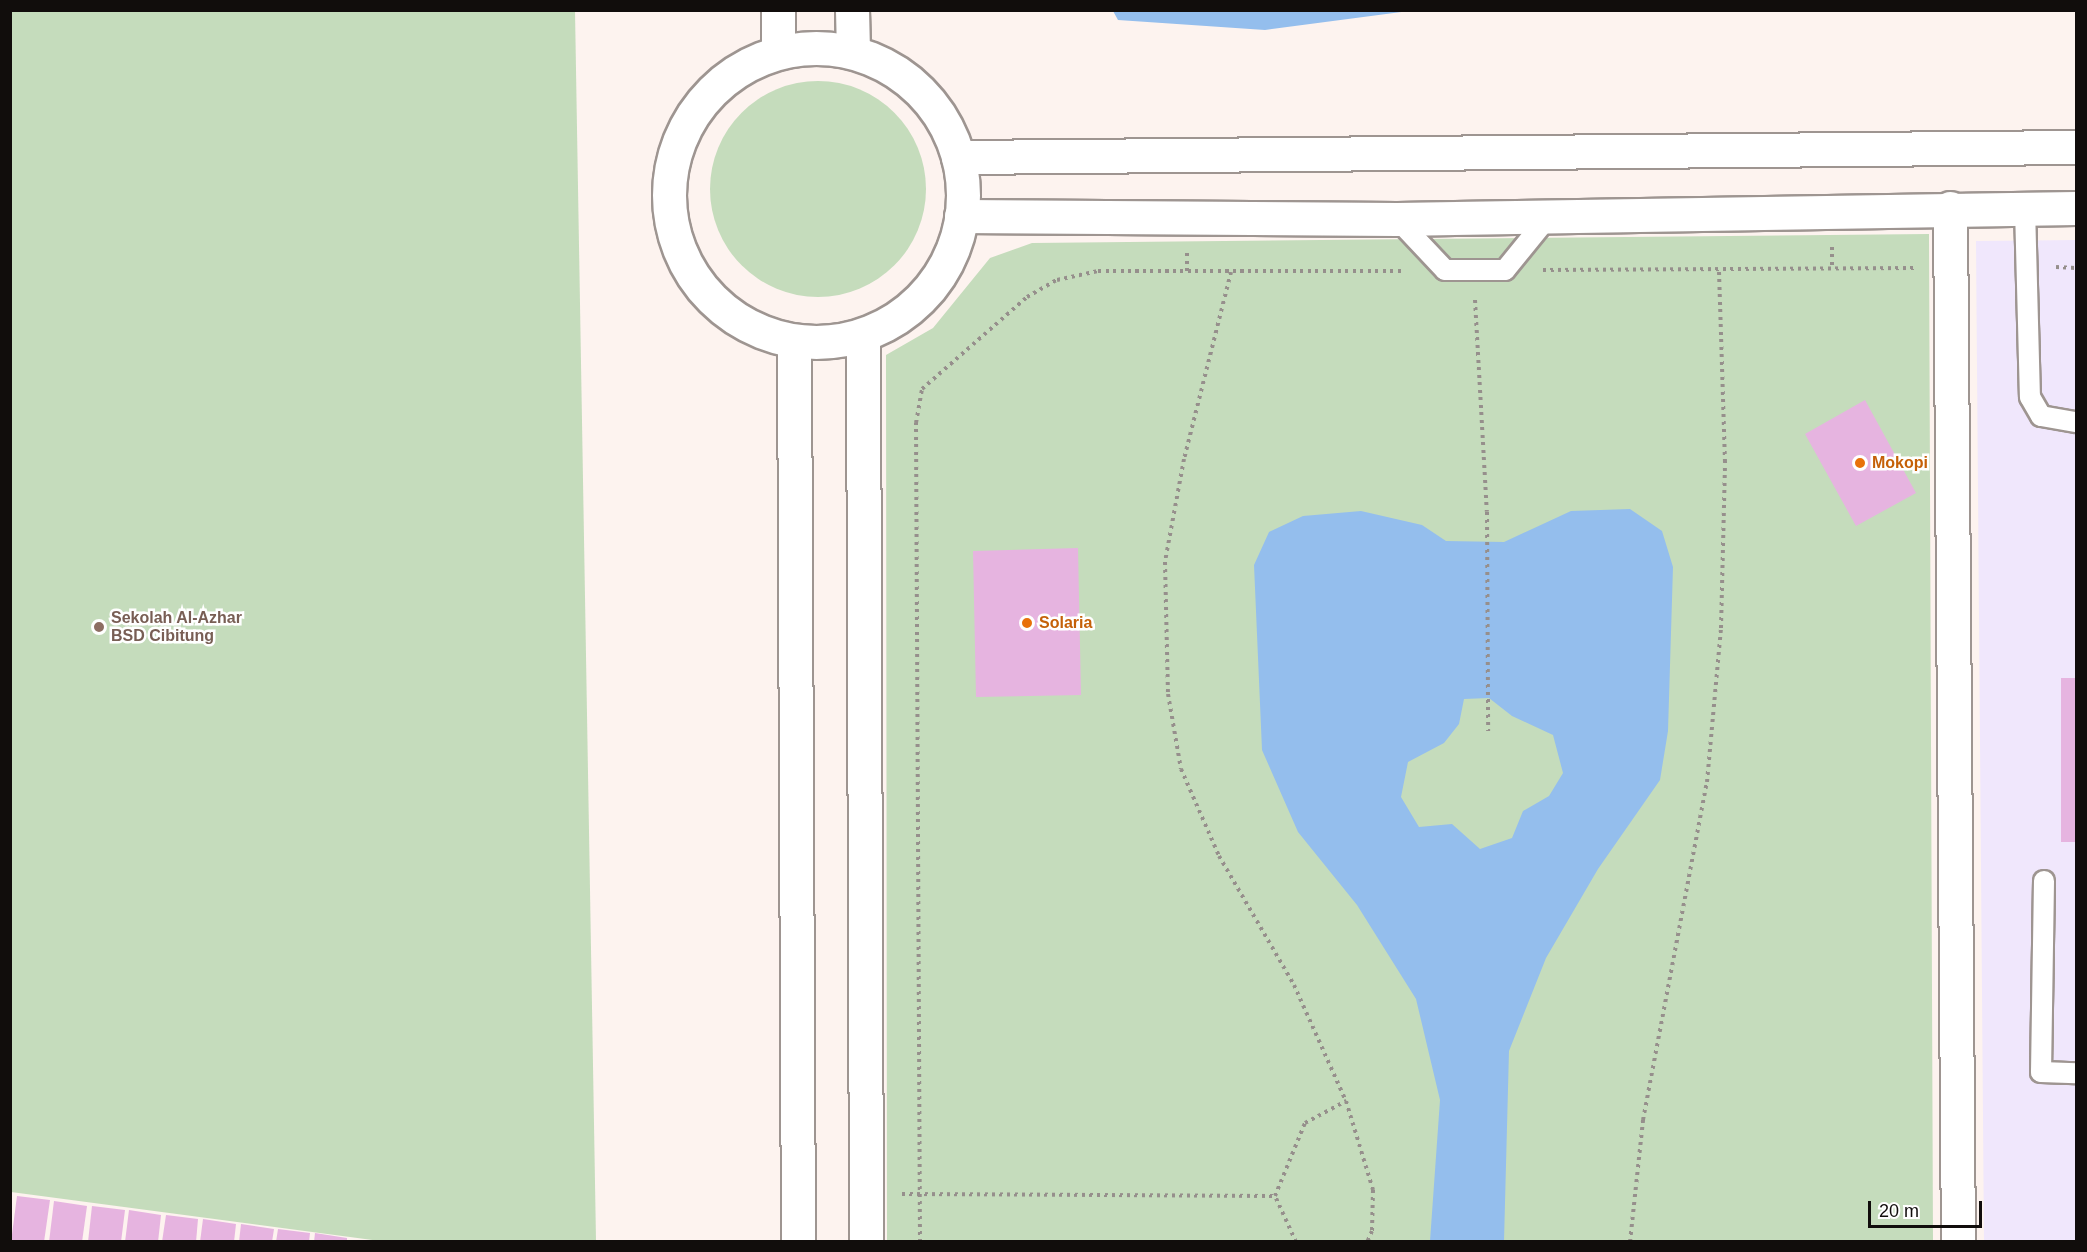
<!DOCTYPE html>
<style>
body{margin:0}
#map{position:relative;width:2087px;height:1252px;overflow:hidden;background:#fdf3ef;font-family:Helvetica,sans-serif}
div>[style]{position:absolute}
.commercial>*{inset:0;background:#f0e7fc}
.green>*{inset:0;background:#c5dcbc}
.round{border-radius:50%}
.water>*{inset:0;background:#94beed}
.building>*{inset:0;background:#e6b4e0}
.path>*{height:4px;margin-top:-2px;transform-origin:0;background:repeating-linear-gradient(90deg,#968f8c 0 3px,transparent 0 7.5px)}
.roads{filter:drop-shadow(2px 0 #9e9591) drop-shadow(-2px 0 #9e9591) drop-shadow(0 2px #9e9591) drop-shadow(0 -2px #9e9591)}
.lane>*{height:20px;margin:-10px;padding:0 10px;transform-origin:10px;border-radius:10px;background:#fff}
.street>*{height:33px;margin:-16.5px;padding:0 16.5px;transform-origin:16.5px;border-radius:16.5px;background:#fff}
.street>.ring{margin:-16.5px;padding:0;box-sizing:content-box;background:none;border:33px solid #fff;border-radius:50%}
.dots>*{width:16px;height:16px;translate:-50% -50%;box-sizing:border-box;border:3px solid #fff;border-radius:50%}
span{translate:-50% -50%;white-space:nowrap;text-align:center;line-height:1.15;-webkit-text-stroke:5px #fff;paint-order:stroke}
.food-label{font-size:16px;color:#c56008;font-weight:700}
.left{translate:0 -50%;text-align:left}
.education-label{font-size:16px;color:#785e54;font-weight:700}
.frame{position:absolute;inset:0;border:12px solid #110d0c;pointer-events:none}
.scale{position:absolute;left:1868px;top:1201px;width:114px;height:27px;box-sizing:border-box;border:3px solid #110d0c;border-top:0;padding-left:8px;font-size:18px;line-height:21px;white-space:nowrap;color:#110d0c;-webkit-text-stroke:4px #fff;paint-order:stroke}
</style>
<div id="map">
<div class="commercial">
<i style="clip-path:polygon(2076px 240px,2076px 1241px,1984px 1241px,1976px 241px)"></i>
</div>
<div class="green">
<i style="clip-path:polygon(11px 10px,575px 11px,596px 1241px,380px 1241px,11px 1192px)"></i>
<i class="round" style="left:710px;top:81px;width:216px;height:216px"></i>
<i style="clip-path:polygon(1929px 234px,1933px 1241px,887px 1241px,886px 355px,933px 328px,990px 258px,1032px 243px)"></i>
</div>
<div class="water">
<i style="clip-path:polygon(1113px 11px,1112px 11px,1409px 11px,1265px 30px,1118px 20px)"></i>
<i style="clip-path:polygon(evenodd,1630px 509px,1662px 531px,1673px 567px,1668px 731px,1660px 780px,1598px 869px,1546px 958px,1509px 1051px,1504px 1241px,1430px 1241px,1440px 1100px,1416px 999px,1357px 905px,1298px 832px,1262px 750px,1254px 565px,1269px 532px,1303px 516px,1361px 511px,1422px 525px,1446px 541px,1504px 542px,1571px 511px,1630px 509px,1489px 698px,1512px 716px,1553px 735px,1563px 773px,1549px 796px,1523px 811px,1512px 838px,1480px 849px,1452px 824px,1419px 827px,1401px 797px,1408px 762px,1444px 743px,1459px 724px,1464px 699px,1489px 698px)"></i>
</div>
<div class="building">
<i style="clip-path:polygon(1865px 400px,1916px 493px,1856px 526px,1805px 434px)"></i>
<i style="clip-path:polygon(1078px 548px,1081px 695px,976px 697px,973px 551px)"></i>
<i style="clip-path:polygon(2061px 678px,2076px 678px,2076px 842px,2061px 842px)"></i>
<i style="clip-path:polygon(17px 1196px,50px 1200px,44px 1242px,11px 1242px)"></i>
<i style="clip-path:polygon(54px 1201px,87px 1206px,82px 1242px,49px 1242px)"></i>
<i style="clip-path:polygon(92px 1206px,125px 1210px,121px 1242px,88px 1242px)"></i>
<i style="clip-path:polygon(129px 1210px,161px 1215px,158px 1242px,125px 1242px)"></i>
<i style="clip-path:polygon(166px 1215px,198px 1219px,196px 1242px,162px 1242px)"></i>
<i style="clip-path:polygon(203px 1219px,236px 1224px,234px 1242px,200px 1242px)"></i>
<i style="clip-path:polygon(241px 1224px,274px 1229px,272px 1242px,239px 1242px)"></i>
<i style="clip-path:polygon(278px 1229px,310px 1233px,309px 1242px,276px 1242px)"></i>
<i style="clip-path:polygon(315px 1233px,347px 1238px,347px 1242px,314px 1242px)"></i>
</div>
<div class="path">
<i style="left:1832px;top:247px;width:21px;rotate:90deg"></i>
<i style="left:1187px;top:253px;width:19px;rotate:90deg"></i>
<i style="left:2056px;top:267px;width:20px;rotate:3deg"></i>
<i style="left:1543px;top:270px;width:371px;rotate:-0.3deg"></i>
<i style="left:1231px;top:272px;width:193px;rotate:104.1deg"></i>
<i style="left:1184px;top:459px;width:105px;rotate:100.5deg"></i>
<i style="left:1165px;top:562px;width:132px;rotate:88.7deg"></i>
<i style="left:1168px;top:694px;width:76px;rotate:80.2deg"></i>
<i style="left:1181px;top:769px;width:95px;rotate:66.4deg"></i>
<i style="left:1219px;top:856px;width:149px;rotate:59.8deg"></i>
<i style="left:1294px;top:985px;width:127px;rotate:65.9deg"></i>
<i style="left:1346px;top:1101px;width:93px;rotate:73.1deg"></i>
<i style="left:1373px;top:1190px;width:41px;rotate:91.4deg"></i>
<i style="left:1372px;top:1231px;width:12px;rotate:114deg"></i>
<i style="left:1475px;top:300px;width:212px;rotate:86.8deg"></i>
<i style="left:1487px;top:512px;width:219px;rotate:89.7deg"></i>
<i style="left:902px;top:1194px;width:373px;rotate:0.3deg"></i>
<i style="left:920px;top:1242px;width:819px;rotate:-90.28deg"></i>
<i style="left:916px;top:423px;width:35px;rotate:-80deg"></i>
<i style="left:922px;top:389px;width:140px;rotate:-41.2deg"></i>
<i style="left:1027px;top:297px;width:34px;rotate:-30deg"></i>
<i style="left:1057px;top:280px;width:42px;rotate:-12.4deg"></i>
<i style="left:1098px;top:271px;width:307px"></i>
<i style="left:1296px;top:1242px;width:51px;rotate:-114.5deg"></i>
<i style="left:1275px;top:1196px;width:79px;rotate:-67.7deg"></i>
<i style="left:1305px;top:1123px;width:47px;rotate:-28.2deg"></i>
<i style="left:1630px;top:1242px;width:123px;rotate:-83.9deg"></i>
<i style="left:1643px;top:1120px;width:344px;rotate:-79.3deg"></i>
<i style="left:1707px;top:782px;width:155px;rotate:-84.8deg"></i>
<i style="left:1721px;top:628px;width:166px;rotate:-88.6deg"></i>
<i style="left:1725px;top:462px;width:193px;rotate:-91.8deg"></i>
</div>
<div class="roads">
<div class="lane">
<i style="left:2025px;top:208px;width:189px;rotate:88.5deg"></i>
<i style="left:2030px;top:397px;width:22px;rotate:60deg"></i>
<i style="left:2041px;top:416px;width:36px;rotate:10deg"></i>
<i style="left:1397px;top:219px;width:70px;rotate:46.7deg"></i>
<i style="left:1445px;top:270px;width:60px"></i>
<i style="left:1505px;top:270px;width:68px;rotate:-50.9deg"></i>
<i style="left:2044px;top:881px;width:191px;rotate:90.9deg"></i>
<i style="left:2041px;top:1072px;width:35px;rotate:2deg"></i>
</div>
<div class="street">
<i style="left:778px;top:10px;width:42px;rotate:90deg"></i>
<i style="left:852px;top:10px;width:41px;rotate:88.6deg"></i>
<i class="ring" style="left:669px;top:48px;width:261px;height:261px"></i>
<i style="left:958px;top:157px;width:1118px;rotate:-0.51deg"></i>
<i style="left:1950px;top:208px;width:1034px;rotate:89.56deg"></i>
<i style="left:961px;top:216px;width:436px;rotate:0.4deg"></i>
<i style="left:1397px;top:219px;width:679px;rotate:-0.93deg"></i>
<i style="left:863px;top:335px;width:907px;rotate:89.81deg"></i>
<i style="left:794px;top:341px;width:901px;rotate:89.75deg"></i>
</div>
</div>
<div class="dots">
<i style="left:1860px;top:463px;background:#e8710a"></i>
<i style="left:1027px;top:623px;background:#e8710a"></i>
<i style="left:99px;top:627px;background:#8d6e63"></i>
</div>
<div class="food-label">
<span class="left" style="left:1872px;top:463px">Mokopi</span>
<span class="left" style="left:1039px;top:623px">Solaria</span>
</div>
<div class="education-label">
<span class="left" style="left:111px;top:627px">Sekolah Al-Azhar<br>BSD Cibitung</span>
</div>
<div class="frame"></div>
<div class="scale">20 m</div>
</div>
